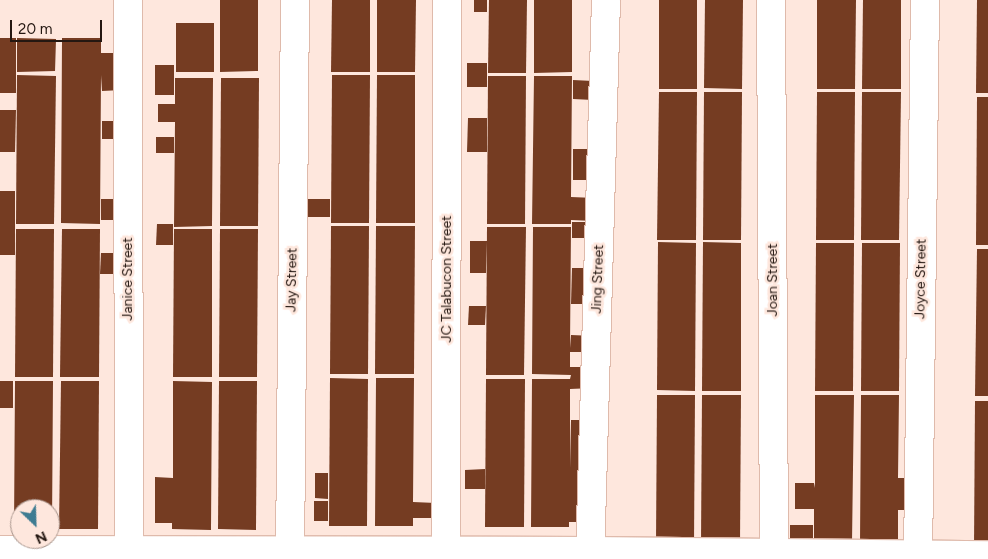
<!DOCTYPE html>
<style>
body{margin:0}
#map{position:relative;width:988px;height:559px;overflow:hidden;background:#fee7dd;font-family:Figtree,sans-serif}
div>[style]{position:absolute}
.building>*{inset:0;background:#753c22}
.roads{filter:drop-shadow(1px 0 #dfbaab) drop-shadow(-1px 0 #dfbaab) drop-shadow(0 1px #dfbaab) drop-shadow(0 -1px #dfbaab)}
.minor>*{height:28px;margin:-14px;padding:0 14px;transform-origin:14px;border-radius:14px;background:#fff}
span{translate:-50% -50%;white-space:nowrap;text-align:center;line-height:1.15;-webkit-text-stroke:5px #fee7dd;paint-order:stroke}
.street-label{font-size:14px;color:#241711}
.north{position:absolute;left:10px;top:499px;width:50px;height:50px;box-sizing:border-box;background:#fee7dd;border:1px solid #a7948b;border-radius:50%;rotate:156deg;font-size:14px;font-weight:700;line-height:20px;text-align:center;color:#241711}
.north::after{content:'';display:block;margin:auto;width:18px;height:22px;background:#3e7c92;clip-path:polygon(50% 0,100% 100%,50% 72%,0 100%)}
.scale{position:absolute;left:10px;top:20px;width:92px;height:22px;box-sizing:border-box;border:2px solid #241711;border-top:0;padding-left:6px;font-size:15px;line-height:18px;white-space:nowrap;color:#241711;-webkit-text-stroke:4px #fee7dd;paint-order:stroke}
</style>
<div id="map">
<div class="building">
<i style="clip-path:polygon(220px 0,258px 0,258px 71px,220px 72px)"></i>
<i style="clip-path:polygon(332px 0,370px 0,370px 72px,331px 72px)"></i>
<i style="clip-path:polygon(377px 0,416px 0,415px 72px,377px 72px)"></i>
<i style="clip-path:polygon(474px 0,487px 0,487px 12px,474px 12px)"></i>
<i style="clip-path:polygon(489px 0,527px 0,526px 73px,488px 73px)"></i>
<i style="clip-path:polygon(534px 0,572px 0,572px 72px,534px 73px)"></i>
<i style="clip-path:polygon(659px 0,697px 0,697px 89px,659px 89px)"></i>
<i style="clip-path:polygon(705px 0,743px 0,742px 89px,704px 88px)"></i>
<i style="clip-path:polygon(817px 0,856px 0,855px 89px,817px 89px)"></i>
<i style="clip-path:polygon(863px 0,901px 0,901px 89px,862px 89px)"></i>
<i style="clip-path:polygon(977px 0,988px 0,988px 93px,976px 93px)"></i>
<i style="clip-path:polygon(176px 23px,214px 23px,214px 72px,176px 72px)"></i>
<i style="clip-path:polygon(0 38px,16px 38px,16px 93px,0 93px)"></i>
<i style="clip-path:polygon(17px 38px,56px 39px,55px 71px,17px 72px)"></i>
<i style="clip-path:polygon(62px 38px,101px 38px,101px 53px,122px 53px,122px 90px,102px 91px,101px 75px,100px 224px,61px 223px)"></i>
<i style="clip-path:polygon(467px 63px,487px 63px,487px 87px,467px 87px)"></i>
<i style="clip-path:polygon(155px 65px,174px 65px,174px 95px,155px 95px)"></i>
<i style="clip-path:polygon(17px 75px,56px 76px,54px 224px,16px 224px)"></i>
<i style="clip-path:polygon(332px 75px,370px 75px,369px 223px,331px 223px)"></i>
<i style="clip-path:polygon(377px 75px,415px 75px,415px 223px,376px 223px)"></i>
<i style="clip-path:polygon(488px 76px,526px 76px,525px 224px,487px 224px)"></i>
<i style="clip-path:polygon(534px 76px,572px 76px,571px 197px,595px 198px,594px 221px,571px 220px,571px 224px,532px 224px)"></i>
<i style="clip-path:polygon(175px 78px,213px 78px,212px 226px,174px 227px,175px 122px,158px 122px,158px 104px,175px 104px)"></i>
<i style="clip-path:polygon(221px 78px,259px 78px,258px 226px,220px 226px)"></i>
<i style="clip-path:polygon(573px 80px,593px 81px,593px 100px,573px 99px)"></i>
<i style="clip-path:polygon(659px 92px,697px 92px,696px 240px,657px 240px)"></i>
<i style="clip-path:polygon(704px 92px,742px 92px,741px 240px,703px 240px)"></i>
<i style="clip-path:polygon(817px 92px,855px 92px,854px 240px,816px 240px)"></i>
<i style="clip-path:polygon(862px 92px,901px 92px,899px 240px,861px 240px)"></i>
<i style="clip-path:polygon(977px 97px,988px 97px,988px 245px,976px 245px)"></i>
<i style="clip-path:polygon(0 110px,16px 110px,15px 152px,0 152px)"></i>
<i style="clip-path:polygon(468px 118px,487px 118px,487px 152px,467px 152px)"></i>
<i style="clip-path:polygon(102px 121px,122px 121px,121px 139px,102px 139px)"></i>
<i style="clip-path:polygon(156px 137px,174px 137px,174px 153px,156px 153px)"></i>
<i style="clip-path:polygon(573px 149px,593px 149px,592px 180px,573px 180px)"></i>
<i style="clip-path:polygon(0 191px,15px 191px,15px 255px,0 255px)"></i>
<i style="clip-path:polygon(101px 199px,122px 199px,121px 220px,101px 220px)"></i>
<i style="clip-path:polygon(308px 199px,330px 199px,330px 217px,307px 217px)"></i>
<i style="clip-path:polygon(572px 222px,591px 222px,591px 238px,572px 238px)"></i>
<i style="clip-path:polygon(157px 224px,173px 224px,173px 245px,156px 245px)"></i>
<i style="clip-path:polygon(331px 226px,369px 226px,368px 374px,330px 374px)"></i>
<i style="clip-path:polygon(376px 226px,415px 226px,414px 374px,375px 374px)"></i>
<i style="clip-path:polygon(487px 227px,526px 227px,524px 375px,486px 375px)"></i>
<i style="clip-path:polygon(533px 227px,571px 227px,570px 348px,571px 335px,595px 336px,595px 352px,570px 352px,570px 367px,593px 367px,593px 388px,570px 389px,570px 468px,571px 420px,591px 420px,589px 522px,569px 522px,569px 527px,531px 527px,532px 379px,570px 379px,571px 375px,532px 374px)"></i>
<i style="clip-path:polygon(16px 229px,54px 229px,53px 377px,15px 377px)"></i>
<i style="clip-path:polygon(62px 229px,100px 229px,99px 377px,60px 377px)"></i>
<i style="clip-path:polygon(174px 229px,212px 229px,212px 377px,173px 377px)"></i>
<i style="clip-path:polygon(220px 229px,258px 229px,257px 377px,219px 377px)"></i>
<i style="clip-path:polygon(470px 241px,487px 241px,486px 273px,470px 273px)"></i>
<i style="clip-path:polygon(658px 242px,696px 243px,695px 391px,657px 390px)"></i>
<i style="clip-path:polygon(703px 242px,741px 243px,741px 391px,702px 391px)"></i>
<i style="clip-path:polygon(816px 243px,854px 243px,853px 391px,815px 391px)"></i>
<i style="clip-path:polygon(862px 243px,900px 243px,899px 391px,861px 391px)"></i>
<i style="clip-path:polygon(977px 249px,988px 249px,988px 396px,975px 396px)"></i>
<i style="clip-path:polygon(101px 253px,127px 253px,126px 274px,100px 274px)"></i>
<i style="clip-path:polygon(572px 268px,594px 268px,593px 304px,571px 304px)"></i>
<i style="clip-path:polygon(469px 306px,486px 306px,485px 325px,468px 325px)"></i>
<i style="clip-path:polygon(330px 378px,368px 379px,367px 526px,329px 526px)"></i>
<i style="clip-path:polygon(376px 378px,414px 378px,413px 502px,436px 503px,436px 518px,413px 518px,413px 526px,375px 526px)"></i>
<i style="clip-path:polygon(486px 379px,525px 379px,524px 527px,485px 527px)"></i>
<i style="clip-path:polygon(0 381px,13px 381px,13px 408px,0 408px)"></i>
<i style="clip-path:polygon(15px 381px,53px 381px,52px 529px,50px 529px,50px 509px,20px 509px,20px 529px,14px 529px)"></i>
<i style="clip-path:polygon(61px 381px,99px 381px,98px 529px,59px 529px)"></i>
<i style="clip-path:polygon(173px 381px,212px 382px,211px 530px,172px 529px,172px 523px,155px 523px,155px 477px,173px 478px)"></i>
<i style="clip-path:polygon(219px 381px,257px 381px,256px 530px,218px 529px)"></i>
<i style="clip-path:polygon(657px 395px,695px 395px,694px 543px,656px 543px)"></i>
<i style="clip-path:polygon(702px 395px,741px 395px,740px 543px,701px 543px)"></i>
<i style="clip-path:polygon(815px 395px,854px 395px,852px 543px,814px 543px,814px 509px,795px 509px,795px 483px,814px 483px,815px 488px)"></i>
<i style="clip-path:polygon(861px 395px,899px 395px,898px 478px,918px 478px,918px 510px,898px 510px,898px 543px,860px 543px)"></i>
<i style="clip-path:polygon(975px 401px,988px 401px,988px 549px,974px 549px)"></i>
<i style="clip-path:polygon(485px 469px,485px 489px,465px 489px,465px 470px)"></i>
<i style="clip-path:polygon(315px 473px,328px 473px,328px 499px,315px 498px)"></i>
<i style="clip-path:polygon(314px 501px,328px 501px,328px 521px,314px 521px)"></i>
<i style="clip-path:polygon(790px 525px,813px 525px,813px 547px,790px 546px)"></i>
</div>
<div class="roads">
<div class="minor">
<i style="left:128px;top:0;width:559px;rotate:89.9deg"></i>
<i style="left:771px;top:0;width:559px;rotate:89.69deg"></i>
<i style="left:0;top:550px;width:590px;rotate:0.1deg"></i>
<i style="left:590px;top:551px;width:398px;rotate:0.6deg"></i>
<i style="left:290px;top:559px;width:559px;rotate:-89.49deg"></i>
<i style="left:446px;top:559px;width:559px;rotate:-89.9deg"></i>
<i style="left:590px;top:559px;width:559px;rotate:-88.36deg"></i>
<i style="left:918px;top:559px;width:559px;rotate:-89.28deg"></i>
</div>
</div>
<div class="street-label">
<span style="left:128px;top:279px;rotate:-90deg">Janice Street</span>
<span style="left:447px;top:279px;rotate:-90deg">JC Talabucon Street</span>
<span style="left:598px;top:279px;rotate:-88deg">Jing Street</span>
<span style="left:921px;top:279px;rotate:-89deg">Joyce Street</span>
<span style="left:292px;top:280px;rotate:-89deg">Jay Street</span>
<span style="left:773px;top:280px;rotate:-90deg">Joan Street</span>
</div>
<div class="north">N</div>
<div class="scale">20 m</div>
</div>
